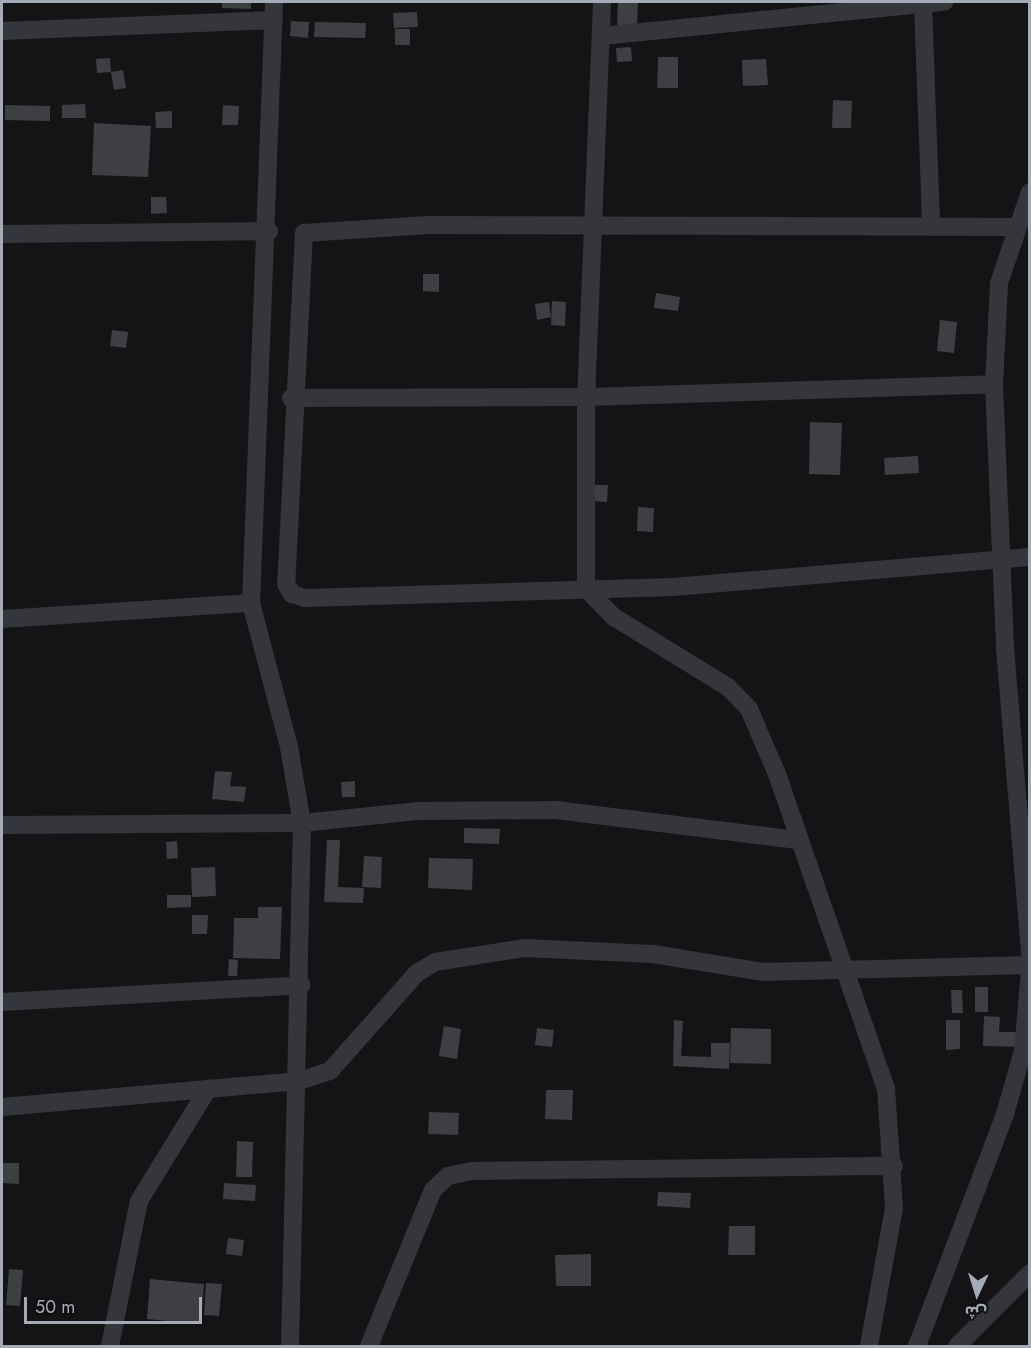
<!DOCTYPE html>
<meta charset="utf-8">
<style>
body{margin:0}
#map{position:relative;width:1031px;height:1348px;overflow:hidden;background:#141416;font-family:Jost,"Noto Sans Arabic",sans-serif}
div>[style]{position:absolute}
.building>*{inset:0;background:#3e3f43}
.street>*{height:18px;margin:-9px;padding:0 9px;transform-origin:9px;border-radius:9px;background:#35363b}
span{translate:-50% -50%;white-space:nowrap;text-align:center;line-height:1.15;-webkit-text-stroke:4.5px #0f0f11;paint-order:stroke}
.frame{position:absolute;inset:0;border:3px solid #a5aab7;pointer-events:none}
.north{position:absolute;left:947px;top:1264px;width:60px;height:60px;-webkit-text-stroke:4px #0f0f11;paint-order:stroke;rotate:184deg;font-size:16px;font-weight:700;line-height:24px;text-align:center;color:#a5aab7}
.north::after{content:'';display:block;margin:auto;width:21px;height:27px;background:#a5aab7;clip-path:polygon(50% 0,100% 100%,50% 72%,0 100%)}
.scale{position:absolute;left:24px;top:1297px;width:178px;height:27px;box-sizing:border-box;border:3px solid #a5aab7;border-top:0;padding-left:8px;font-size:18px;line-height:21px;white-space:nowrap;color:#a5aab7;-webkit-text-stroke:4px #0f0f11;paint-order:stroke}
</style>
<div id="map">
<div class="building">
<i style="clip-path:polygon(222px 2px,251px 2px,251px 9px,222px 8px)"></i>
<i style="clip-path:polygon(618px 2px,638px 2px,637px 27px,617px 26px)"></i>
<i style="clip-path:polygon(417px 12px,418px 27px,394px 28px,393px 13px)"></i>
<i style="clip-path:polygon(291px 21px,309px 22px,308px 38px,290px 36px)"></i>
<i style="clip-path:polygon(315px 22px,366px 23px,365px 38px,314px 37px)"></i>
<i style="clip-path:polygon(395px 29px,410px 29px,410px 45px,395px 45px)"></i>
<i style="clip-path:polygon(631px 47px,632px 61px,617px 62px,616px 48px)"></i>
<i style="clip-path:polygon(658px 57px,678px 57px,678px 88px,657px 88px)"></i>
<i style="clip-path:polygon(110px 58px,111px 72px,97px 73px,96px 59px)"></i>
<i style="clip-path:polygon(766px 59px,768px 85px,743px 86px,742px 60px)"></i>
<i style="clip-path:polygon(123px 70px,126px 88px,114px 90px,111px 72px)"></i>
<i style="clip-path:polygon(833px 100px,852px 101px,851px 128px,832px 128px)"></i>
<i style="clip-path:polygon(85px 104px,86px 118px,62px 118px,62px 105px)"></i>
<i style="clip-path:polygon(5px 105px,50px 106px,50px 121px,5px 120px)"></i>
<i style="clip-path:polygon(223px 105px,239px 106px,238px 125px,222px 125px)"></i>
<i style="clip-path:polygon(172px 111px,172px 128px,156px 128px,155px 112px)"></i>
<i style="clip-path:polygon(94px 123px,151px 126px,148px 177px,92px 175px)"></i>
<i style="clip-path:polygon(151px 197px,166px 197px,167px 213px,151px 214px)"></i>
<i style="clip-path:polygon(423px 274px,439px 274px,439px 292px,423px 291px)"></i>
<i style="clip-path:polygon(656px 293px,680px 297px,678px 311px,654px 308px)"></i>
<i style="clip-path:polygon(552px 301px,566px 302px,565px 326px,551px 325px)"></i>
<i style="clip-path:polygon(549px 302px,551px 317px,537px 320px,535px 304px)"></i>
<i style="clip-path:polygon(940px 320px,957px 322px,954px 353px,937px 351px)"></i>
<i style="clip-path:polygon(112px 330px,128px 332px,126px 348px,110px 346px)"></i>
<i style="clip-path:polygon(810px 422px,842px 423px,840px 475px,809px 474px)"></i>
<i style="clip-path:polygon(918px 456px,919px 473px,885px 475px,884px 458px)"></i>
<i style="clip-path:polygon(590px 485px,608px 485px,607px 502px,590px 501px)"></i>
<i style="clip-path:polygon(638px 507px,654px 508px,653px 532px,637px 531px)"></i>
<i style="clip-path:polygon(215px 771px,232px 772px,230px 786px,246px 787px,244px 802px,212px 799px)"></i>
<i style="clip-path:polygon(355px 781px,355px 797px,342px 797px,341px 782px)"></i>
<i style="clip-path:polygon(464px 828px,500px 829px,499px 844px,464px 843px)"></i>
<i style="clip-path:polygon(327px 840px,340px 840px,338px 887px,364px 888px,363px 903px,324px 902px)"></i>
<i style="clip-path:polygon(177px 841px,178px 858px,167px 859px,166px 842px)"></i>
<i style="clip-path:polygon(364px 856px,382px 857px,381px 888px,362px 887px)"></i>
<i style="clip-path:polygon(429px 858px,473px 859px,472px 890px,428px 888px)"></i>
<i style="clip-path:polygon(215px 867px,216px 896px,192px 897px,191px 868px)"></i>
<i style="clip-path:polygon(167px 895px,191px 895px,191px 907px,167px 908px)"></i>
<i style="clip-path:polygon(258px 907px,282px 907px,280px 959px,233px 958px,234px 918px,258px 918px)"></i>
<i style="clip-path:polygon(192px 915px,208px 915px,207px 934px,192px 934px)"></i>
<i style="clip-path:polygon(229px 959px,238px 960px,237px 976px,228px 976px)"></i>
<i style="clip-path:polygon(975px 987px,988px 987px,988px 1012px,975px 1012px)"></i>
<i style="clip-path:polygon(951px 990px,962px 990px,963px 1013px,952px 1013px)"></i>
<i style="clip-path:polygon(984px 1016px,1000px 1017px,999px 1032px,1030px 1032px,1030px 1047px,983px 1046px)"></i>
<i style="clip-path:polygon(674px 1020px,683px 1021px,681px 1056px,711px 1057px,711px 1043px,730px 1043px,729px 1069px,673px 1066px)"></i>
<i style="clip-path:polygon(946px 1020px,960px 1020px,960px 1049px,946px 1050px)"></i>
<i style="clip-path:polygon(444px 1026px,461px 1029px,457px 1059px,439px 1056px)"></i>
<i style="clip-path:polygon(537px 1028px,554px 1030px,552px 1047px,535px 1045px)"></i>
<i style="clip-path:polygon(731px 1028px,771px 1029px,771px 1064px,730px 1063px)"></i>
<i style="clip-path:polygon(546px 1090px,573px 1090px,572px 1120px,545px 1119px)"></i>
<i style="clip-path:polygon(429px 1112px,459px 1113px,458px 1135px,428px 1134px)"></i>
<i style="clip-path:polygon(237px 1141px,253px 1142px,252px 1177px,236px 1177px)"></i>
<i style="clip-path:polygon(2px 1163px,19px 1163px,19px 1184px,2px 1183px)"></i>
<i style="clip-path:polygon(224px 1183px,256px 1185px,255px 1201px,223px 1199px)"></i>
<i style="clip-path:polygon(658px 1192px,691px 1193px,690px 1208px,657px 1206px)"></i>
<i style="clip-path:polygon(729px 1226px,755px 1226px,755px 1255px,728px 1255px)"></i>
<i style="clip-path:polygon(228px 1238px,244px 1240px,242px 1256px,226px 1254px)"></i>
<i style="clip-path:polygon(591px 1254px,591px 1286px,556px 1286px,555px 1255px)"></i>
<i style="clip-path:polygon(9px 1269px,23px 1270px,20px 1306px,6px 1305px)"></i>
<i style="clip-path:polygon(150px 1279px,204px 1284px,201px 1324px,147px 1319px)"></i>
<i style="clip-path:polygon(206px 1283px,222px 1284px,219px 1316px,204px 1315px)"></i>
</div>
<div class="street">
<i style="left:274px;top:2px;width:601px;rotate:92.19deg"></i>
<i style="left:251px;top:603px;width:149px;rotate:75.2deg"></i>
<i style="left:289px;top:747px;width:77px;rotate:80.3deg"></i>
<i style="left:302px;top:823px;width:523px;rotate:91.31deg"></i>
<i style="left:602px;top:2px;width:395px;rotate:92.3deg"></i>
<i style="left:586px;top:397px;width:192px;rotate:90deg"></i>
<i style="left:586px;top:589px;width:40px;rotate:45deg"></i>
<i style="left:614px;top:617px;width:134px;rotate:31.6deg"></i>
<i style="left:728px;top:687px;width:30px;rotate:46deg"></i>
<i style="left:749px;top:709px;width:71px;rotate:66.7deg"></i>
<i style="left:777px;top:774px;width:332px;rotate:70.9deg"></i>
<i style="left:886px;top:1088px;width:120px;rotate:86.2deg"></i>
<i style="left:894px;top:1208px;width:140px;rotate:100.3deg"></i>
<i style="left:923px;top:4px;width:223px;rotate:87.9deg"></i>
<i style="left:2px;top:31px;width:272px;rotate:-2.3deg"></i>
<i style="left:602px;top:36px;width:344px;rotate:-5.7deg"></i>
<i style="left:1030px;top:192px;width:96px;rotate:108.8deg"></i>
<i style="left:999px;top:283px;width:101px;rotate:92.8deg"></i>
<i style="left:994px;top:384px;width:264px;rotate:87.6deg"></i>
<i style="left:1005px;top:648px;width:306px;rotate:85.3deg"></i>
<i style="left:1015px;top:227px;width:587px;rotate:-179.8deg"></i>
<i style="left:428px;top:225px;width:124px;rotate:176.3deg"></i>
<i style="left:304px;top:233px;width:351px;rotate:92.9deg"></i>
<i style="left:286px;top:584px;width:12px;rotate:59deg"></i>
<i style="left:292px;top:594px;width:14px;rotate:17deg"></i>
<i style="left:305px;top:598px;width:368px;rotate:-1.7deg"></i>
<i style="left:673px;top:587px;width:358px;rotate:-4.8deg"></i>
<i style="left:2px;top:234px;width:267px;rotate:-0.6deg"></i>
<i style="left:291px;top:398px;width:295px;rotate:-0.2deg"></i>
<i style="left:586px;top:397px;width:408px;rotate:-1.8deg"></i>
<i style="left:2px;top:619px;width:250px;rotate:-3.7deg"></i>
<i style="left:2px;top:825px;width:300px;rotate:-0.4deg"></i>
<i style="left:302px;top:823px;width:118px;rotate:-5.9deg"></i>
<i style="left:419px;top:811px;width:137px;rotate:-0.4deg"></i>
<i style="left:556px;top:810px;width:244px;rotate:7.1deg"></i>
<i style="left:2px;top:1002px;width:300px;rotate:-3.2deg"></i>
<i style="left:2px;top:1107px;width:207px;rotate:-5deg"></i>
<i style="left:110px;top:1346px;width:148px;rotate:-78.7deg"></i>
<i style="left:139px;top:1201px;width:132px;rotate:-58.4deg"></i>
<i style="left:208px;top:1089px;width:91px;rotate:-5deg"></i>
<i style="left:299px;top:1081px;width:33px;rotate:-18deg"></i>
<i style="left:330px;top:1071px;width:131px;rotate:-48.4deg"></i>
<i style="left:417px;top:973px;width:21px;rotate:-31deg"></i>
<i style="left:435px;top:962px;width:90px;rotate:-8.9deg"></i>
<i style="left:524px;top:948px;width:129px;rotate:2.7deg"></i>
<i style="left:653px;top:954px;width:111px;rotate:9.3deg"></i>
<i style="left:763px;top:972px;width:267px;rotate:-1.5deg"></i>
<i style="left:369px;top:1346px;width:169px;rotate:-67.7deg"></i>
<i style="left:433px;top:1190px;width:21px;rotate:-43deg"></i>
<i style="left:448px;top:1176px;width:25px;rotate:-12deg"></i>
<i style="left:472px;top:1171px;width:422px;rotate:-0.7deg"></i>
<i style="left:917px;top:1346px;width:248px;rotate:-69.2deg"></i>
<i style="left:1005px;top:1114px;width:66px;rotate:-74.1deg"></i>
<i style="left:1023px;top:1051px;width:80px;rotate:-85deg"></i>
<i style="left:957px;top:1346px;width:103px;rotate:-45deg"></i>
</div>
<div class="frame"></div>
<div class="north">ش</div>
<div class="scale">50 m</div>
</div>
